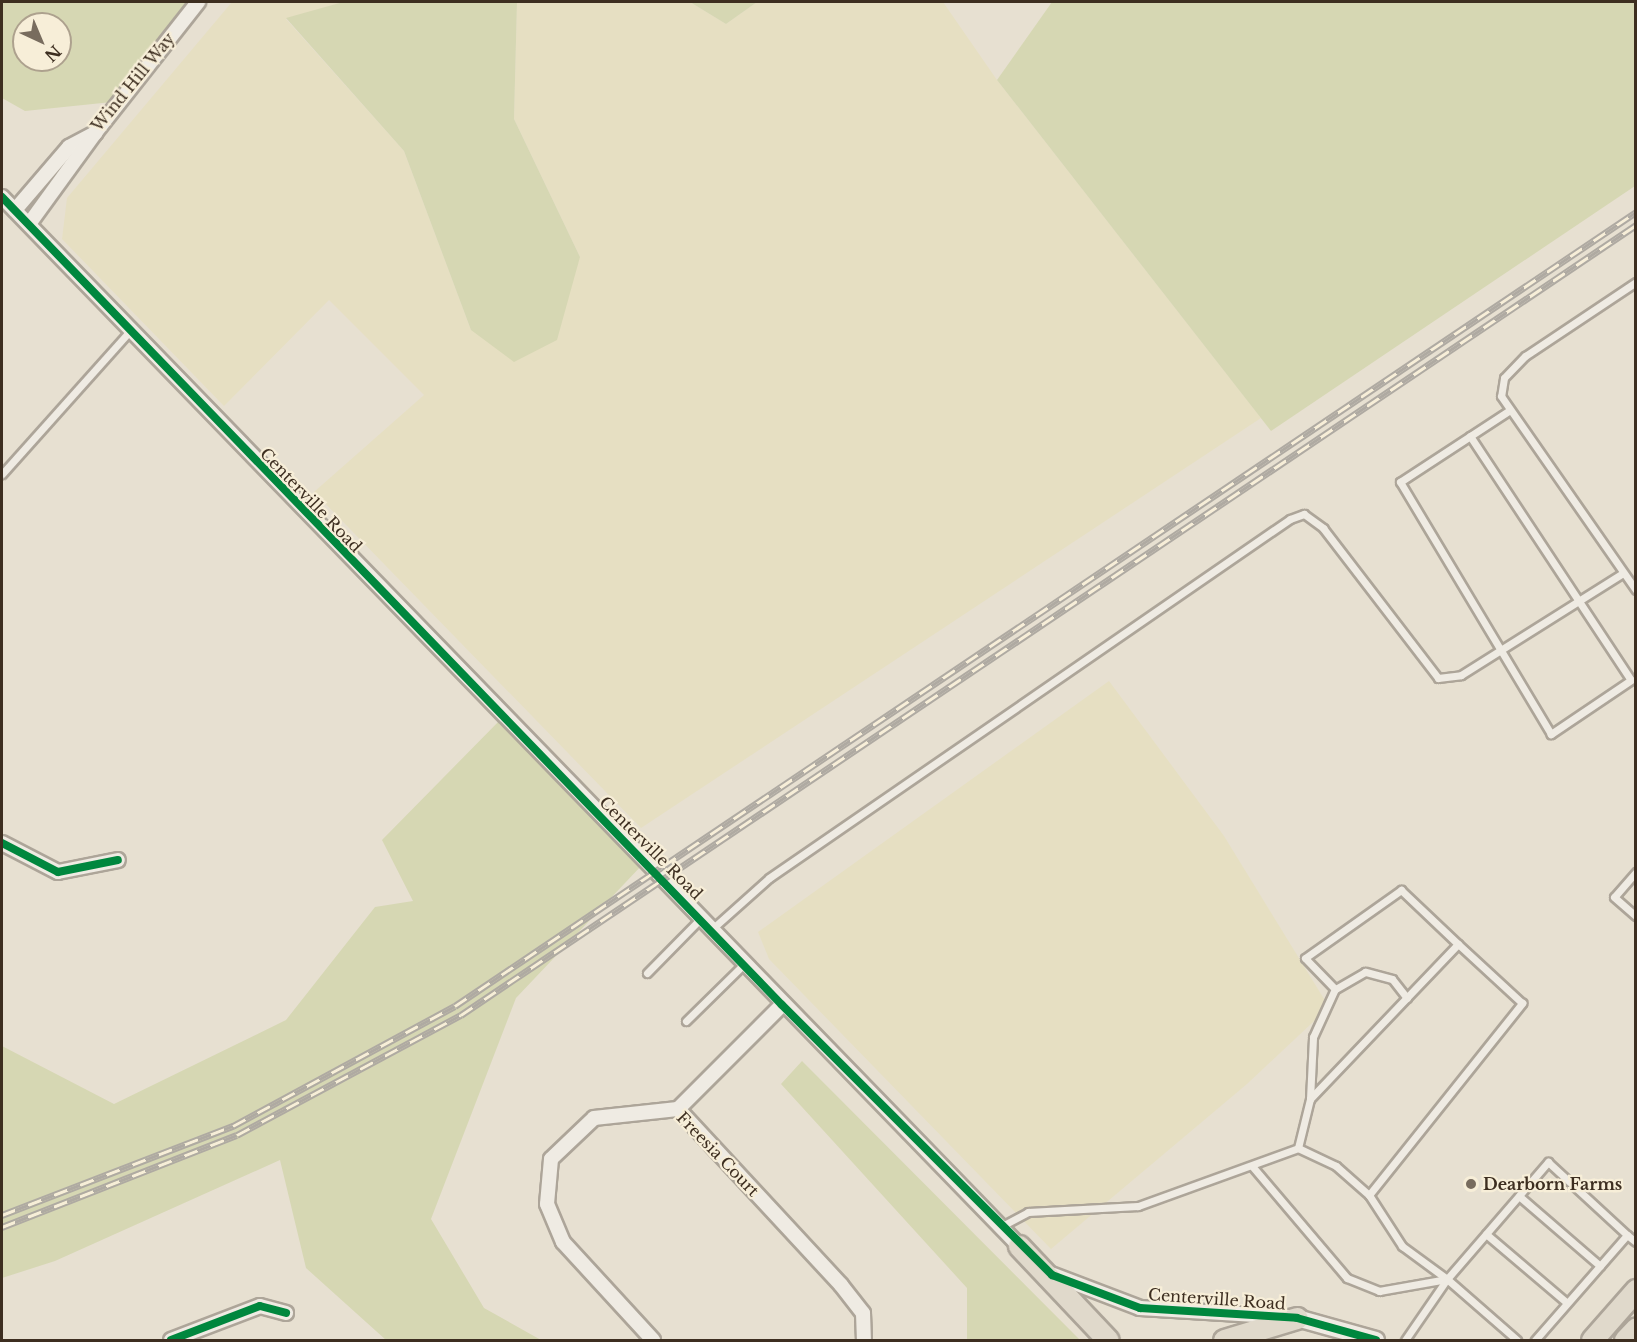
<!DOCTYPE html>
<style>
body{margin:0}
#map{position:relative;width:1637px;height:1342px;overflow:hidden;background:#e7e0d1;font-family:"Libre Baskerville",serif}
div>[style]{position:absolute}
.farmland>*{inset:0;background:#e6dfc2}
.green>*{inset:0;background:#d6d7b3}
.roads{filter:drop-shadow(2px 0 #ada599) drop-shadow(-2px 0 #ada599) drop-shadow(0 2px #ada599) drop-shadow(0 -2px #ada599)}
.service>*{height:7px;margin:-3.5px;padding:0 3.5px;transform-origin:3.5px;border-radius:3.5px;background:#efebe3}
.minor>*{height:14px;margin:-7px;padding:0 7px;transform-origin:7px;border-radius:7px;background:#efebe3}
.tertiary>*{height:16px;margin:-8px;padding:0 8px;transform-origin:8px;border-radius:8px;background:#efebe3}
.trunk>*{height:21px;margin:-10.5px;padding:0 10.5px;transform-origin:10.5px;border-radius:10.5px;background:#e0d9cb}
.rail>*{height:7px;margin-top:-3.5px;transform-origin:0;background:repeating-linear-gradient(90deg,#f7eed8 0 14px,#afaaa2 0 28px);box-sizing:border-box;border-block:2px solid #afaaa2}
.cycleway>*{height:8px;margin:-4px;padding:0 4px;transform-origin:4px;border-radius:4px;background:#00873e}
.dots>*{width:16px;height:16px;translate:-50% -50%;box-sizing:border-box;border:3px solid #f7eed8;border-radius:50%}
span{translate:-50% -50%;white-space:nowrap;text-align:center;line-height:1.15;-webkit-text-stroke:4.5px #f7eed8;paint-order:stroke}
.street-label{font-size:16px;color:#3d2e20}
.poi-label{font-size:16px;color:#3d2e20;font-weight:700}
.left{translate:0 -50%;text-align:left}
.frame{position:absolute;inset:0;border:3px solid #3d2e20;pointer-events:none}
.north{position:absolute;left:12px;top:12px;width:60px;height:60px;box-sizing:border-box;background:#f7eed8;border:2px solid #ada18e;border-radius:50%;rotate:136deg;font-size:16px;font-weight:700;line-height:24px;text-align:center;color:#3d2e20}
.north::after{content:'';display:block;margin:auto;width:21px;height:27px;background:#786c5e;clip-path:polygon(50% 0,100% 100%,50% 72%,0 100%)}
</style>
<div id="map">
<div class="farmland">
<i style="clip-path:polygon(232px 2px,343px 2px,286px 19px,404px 151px,471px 330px,580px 257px,514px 119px,517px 2px,690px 2px,726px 24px,757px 2px,943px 2px,997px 80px,1261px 418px,641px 828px,314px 492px,424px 395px,329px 300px,224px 406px,62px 239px,67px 198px)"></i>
<i style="clip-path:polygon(1109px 681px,1224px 836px,1329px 1007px,1247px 1084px,1051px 1249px,769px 959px,758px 932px)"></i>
</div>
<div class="green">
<i style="clip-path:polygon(evenodd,2px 2px,194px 2px,112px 102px,25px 111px,2px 98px,2px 2px,24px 24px,60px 24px,60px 60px,24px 60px,24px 24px)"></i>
<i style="clip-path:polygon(343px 2px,517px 2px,514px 119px,580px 257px,557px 340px,514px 362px,471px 330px,404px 151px,286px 18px)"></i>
<i style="clip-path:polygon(690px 2px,757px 2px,726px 24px)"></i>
<i style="clip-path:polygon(1052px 2px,1635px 2px,1635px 186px,1271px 431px,997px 80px)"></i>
<i style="clip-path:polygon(502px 718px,643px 864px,516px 998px,431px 1219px,484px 1308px,541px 1340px,386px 1340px,306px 1268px,280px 1160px,55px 1261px,2px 1278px,2px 1046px,114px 1104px,286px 1020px,375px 907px,413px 901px,382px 840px)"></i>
<i style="clip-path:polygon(802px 1061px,1080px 1340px,967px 1340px,967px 1288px,781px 1084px)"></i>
</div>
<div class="roads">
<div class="service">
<i style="left:1636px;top:282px;width:133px;rotate:146.3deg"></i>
<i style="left:1525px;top:356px;width:30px;rotate:134deg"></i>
<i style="left:1504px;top:378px;width:18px;rotate:99deg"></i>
<i style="left:1501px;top:396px;width:236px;rotate:55.2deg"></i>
<i style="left:1470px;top:436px;width:292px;rotate:56.6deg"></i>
<i style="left:1631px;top:680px;width:97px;rotate:146deg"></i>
<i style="left:1551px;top:734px;width:294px;rotate:-120.9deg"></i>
<i style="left:1400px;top:482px;width:131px;rotate:-33.2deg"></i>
<i style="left:2px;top:474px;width:192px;rotate:-48.2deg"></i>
<i style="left:1636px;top:872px;width:33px;rotate:131deg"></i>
<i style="left:1614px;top:897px;width:29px;rotate:41deg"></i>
<i style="left:712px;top:929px;width:76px;rotate:-41.8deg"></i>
<i style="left:769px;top:878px;width:633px;rotate:-34.57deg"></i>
<i style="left:1290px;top:519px;width:15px;rotate:-20deg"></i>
<i style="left:1304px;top:514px;width:24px;rotate:36deg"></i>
<i style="left:1323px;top:528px;width:189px;rotate:52.5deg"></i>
<i style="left:1438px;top:678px;width:23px;rotate:-7deg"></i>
<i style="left:1461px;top:675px;width:191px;rotate:-32.2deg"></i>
<i style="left:647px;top:973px;width:77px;rotate:-45.5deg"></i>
<i style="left:1407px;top:998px;width:24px;rotate:-128deg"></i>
<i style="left:1392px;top:979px;width:28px;rotate:-165deg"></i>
<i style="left:1365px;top:972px;width:34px;rotate:150deg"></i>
<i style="left:1335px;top:989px;width:43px;rotate:-134.1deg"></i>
<i style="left:1305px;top:958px;width:118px;rotate:-35.3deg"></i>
<i style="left:1401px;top:890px;width:79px;rotate:43.5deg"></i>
<i style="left:686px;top:1021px;width:81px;rotate:-44.5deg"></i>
<i style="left:1310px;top:1099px;width:62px;rotate:-87.2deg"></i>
<i style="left:1313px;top:1037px;width:53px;rotate:-65.4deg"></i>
<i style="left:1252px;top:1166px;width:147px;rotate:49.7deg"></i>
<i style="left:1347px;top:1278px;width:35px;rotate:22deg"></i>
<i style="left:1379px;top:1291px;width:69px;rotate:-10deg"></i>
<i style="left:1447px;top:1279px;width:155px;rotate:-49.2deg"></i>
<i style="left:1548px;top:1162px;width:108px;rotate:42.7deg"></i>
<i style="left:1627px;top:1235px;width:140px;rotate:131.2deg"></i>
<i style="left:1369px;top:1195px;width:246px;rotate:-51.4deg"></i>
<i style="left:1522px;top:1003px;width:87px;rotate:-137.3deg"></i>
<i style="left:1458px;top:944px;width:214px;rotate:133.7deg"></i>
<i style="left:1310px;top:1099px;width:50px;rotate:103.8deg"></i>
<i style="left:1298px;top:1148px;width:42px;rotate:25.3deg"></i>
<i style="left:1336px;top:1166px;width:44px;rotate:41.3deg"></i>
<i style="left:1369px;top:1195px;width:61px;rotate:57.1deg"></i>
<i style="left:1402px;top:1246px;width:56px;rotate:36.3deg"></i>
<i style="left:1447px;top:1279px;width:74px;rotate:124.5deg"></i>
<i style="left:1519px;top:1196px;width:107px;rotate:40.8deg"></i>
<i style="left:1000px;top:1227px;width:32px;rotate:-28deg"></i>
<i style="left:1028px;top:1212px;width:110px;rotate:-3.1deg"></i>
<i style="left:1138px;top:1206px;width:170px;rotate:-19.9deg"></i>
<i style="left:1486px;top:1234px;width:106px;rotate:40.4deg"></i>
<i style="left:1627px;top:1235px;width:11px;rotate:38deg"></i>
<i style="left:1447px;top:1279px;width:93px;rotate:41.1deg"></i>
</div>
<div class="minor">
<i style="left:2px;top:197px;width:1470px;rotate:45.88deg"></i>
<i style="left:15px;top:210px;width:83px;rotate:-49.4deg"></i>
<i style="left:69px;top:147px;width:30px;rotate:-28deg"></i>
<i style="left:95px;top:133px;width:167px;rotate:-51.8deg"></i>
<i style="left:29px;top:224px;width:112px;rotate:-54deg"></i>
<i style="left:2px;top:843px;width:63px;rotate:27.4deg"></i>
<i style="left:58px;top:872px;width:61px;rotate:-11.3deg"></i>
<i style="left:678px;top:1109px;width:147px;rotate:-45deg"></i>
<i style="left:1051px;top:1274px;width:95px;rotate:20.9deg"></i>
<i style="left:1140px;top:1308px;width:149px;rotate:3.5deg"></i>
<i style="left:171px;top:1340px;width:95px;rotate:-20.9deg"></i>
<i style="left:260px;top:1306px;width:27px;rotate:15deg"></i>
<i style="left:653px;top:1340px;width:133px;rotate:-132.6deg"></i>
<i style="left:563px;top:1242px;width:41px;rotate:-112.8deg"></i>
<i style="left:547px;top:1204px;width:45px;rotate:-84.9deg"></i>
<i style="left:551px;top:1159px;width:59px;rotate:-43.6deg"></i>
<i style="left:594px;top:1118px;width:84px;rotate:-6.1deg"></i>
<i style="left:678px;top:1109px;width:240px;rotate:47.2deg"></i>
<i style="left:841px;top:1285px;width:36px;rotate:52deg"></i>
<i style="left:863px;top:1313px;width:27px;rotate:88deg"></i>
</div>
<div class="tertiary">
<i style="left:1297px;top:1318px;width:82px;rotate:15.6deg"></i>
</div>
<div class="trunk">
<i style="left:1019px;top:1246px;width:129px;rotate:46.6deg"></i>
<i style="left:1224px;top:1340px;width:76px;rotate:-16.8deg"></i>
<i style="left:1592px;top:1340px;width:67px;rotate:-48.7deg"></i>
<i style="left:1625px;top:1340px;width:16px;rotate:-47deg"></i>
</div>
</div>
<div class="rail">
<i style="left:2px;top:1215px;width:248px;rotate:-21.1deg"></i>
<i style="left:233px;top:1126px;width:252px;rotate:-28.4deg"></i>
<i style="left:455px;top:1006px;width:1423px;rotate:-33.91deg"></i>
<i style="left:2px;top:1227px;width:252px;rotate:-21.4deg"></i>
<i style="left:237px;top:1135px;width:254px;rotate:-28.2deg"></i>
<i style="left:461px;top:1015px;width:1416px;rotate:-33.91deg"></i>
</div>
<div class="cycleway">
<i style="left:2px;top:197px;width:1123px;rotate:46.01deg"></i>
<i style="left:782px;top:1005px;width:382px;rotate:45deg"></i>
<i style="left:1052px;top:1275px;width:94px;rotate:20.6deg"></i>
<i style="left:1140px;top:1308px;width:157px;rotate:3.6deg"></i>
<i style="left:1297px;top:1318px;width:82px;rotate:15.6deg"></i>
<i style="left:2px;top:843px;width:63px;rotate:27.4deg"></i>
<i style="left:58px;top:872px;width:61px;rotate:-11.3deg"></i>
<i style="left:171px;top:1340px;width:95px;rotate:-20.9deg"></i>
<i style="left:260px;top:1306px;width:27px;rotate:15deg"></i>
</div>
<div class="dots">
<i style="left:1471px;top:1184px;background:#786c5e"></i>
</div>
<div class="street-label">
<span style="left:133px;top:82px;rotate:-51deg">Wind Hill Way</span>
<span style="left:311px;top:500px;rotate:46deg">Centerville Road</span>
<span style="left:651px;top:848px;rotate:45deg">Centerville Road</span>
<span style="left:718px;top:1154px;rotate:46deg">Freesia Court</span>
<span style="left:1217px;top:1299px;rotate:4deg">Centerville Road</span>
</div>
<div class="poi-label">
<span class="left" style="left:1483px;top:1184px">Dearborn Farms</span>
</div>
<div class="frame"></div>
<div class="north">N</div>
</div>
